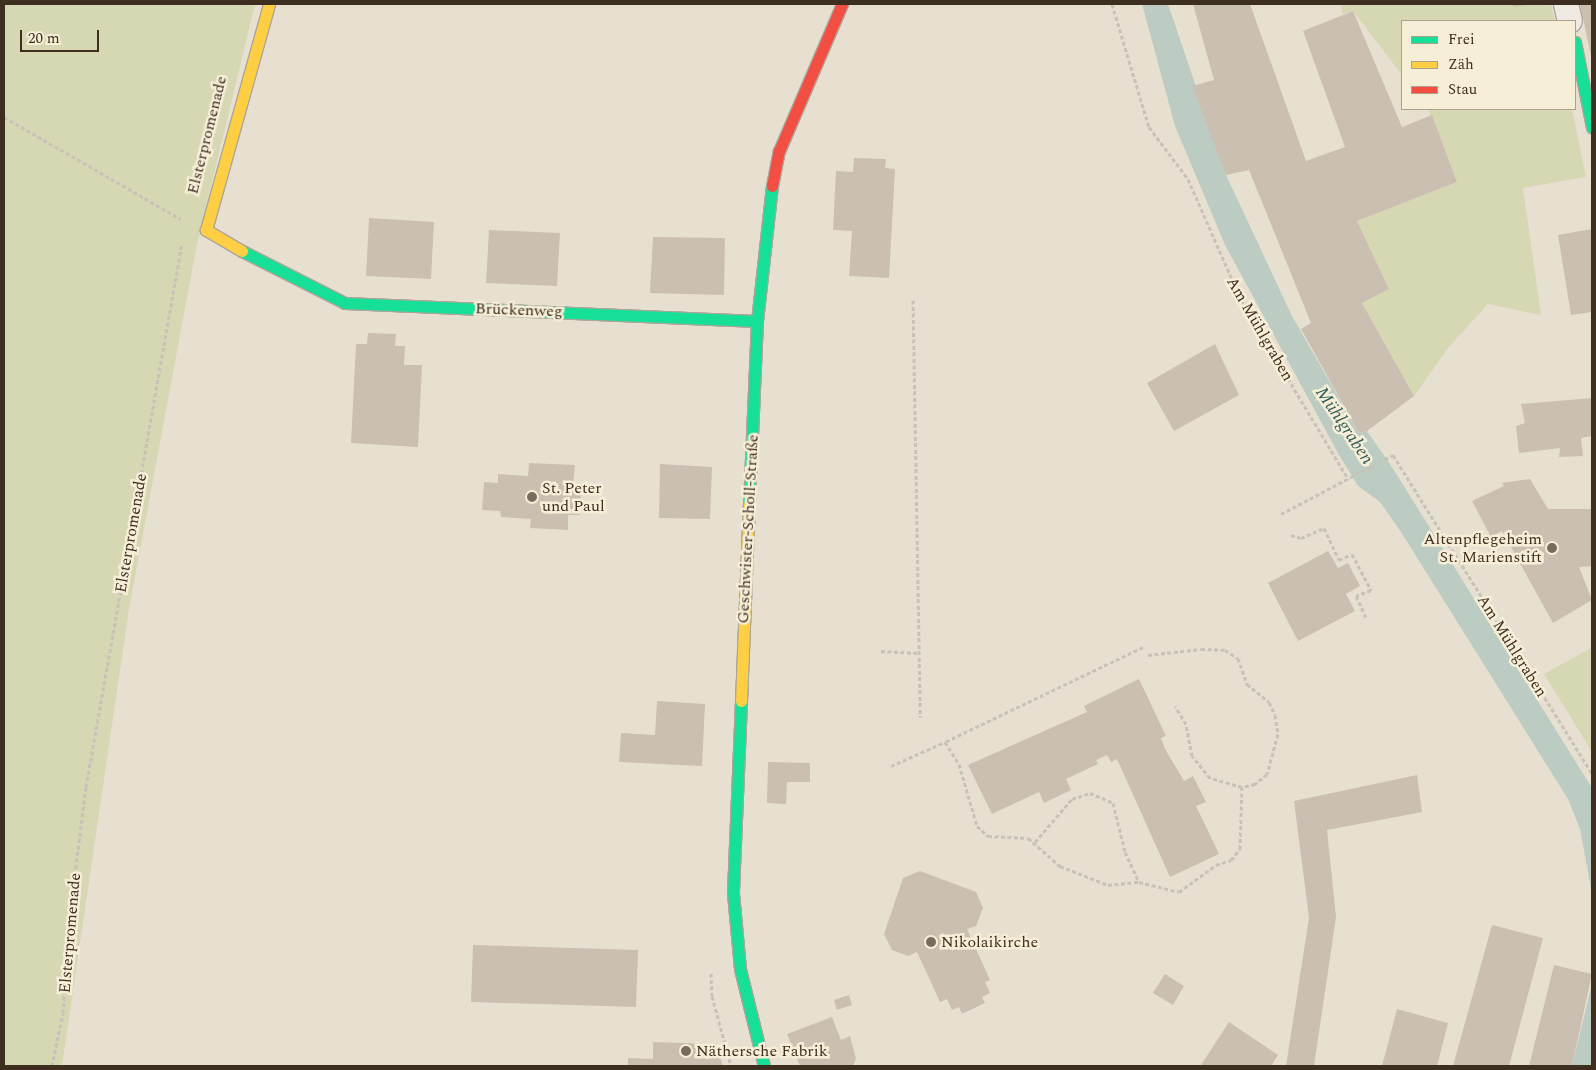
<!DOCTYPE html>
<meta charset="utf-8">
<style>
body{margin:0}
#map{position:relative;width:1596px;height:1070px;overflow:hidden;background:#e7e0d1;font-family:Spectral,serif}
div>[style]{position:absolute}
.green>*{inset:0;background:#d6d7b3}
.water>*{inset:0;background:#bcccc2}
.building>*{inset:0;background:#cbbfb2}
.path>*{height:3px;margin-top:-1.5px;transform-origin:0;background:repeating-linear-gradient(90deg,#c8c2b9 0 4px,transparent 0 6.5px)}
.roads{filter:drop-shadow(1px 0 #ada599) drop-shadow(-1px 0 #ada599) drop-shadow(0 1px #ada599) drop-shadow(0 -1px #ada599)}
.street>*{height:24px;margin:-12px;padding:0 12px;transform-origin:12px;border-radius:12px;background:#efebe3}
.fast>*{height:11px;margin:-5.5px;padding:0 5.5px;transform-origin:5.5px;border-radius:5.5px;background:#16e098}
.slow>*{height:11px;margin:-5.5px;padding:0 5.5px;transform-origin:5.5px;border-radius:5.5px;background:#ffcf43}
.jam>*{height:11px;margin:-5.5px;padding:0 5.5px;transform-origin:5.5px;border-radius:5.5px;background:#f24e42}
.dots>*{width:14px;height:14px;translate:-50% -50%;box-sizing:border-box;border:2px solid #f7eed8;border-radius:50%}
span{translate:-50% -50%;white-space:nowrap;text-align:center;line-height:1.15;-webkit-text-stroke:5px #f7eed8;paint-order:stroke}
.street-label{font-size:16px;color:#3d2e20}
.poi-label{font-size:16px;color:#3d2e20}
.left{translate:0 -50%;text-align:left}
.right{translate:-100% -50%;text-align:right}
.water-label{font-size:18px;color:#2f5d5a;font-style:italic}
.frame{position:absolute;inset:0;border:5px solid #3d2e20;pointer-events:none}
.legend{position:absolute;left:1401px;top:20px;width:175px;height:90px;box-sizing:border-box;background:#f7eed8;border:1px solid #ada18e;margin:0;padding:6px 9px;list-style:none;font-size:15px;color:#3d2e20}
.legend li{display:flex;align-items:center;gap:10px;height:25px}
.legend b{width:25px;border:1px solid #ada18e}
.scale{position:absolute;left:20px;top:30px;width:79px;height:22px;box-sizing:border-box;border:2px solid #3d2e20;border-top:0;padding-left:6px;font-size:15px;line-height:18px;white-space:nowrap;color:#3d2e20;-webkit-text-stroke:4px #f7eed8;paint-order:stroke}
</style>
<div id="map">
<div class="green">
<i style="clip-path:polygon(4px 4px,255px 4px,197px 244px,129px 609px,62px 1066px,4px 1066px)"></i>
<i style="clip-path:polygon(1340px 4px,1551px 4px,1555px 21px,1402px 21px,1402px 75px,1353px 11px,1343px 14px)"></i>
<i style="clip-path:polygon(1428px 109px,1572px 109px,1586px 177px,1523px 188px,1541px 315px,1488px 304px,1448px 348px,1414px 396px,1362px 303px,1389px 289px,1357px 221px,1457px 182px)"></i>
<i style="clip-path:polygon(1591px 648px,1592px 650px,1592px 752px,1544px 674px)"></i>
</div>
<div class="water">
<i style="clip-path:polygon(1142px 4px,1168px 4px,1226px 175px,1292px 316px,1359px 433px,1367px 431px,1392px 467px,1592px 788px,1592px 894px,1580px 829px,1568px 799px,1401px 532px,1380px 502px,1358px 486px,1339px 455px,1225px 245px,1175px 126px)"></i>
<i style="clip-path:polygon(1592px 984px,1592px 1066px,1572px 1066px)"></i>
</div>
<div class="building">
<i style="clip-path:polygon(1193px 4px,1250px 4px,1306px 161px,1345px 147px,1303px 31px,1353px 11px,1402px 127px,1432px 115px,1457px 182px,1357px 221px,1389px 289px,1362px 303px,1414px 396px,1367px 431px,1359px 433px,1301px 329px,1311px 323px,1249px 170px,1226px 175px,1192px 86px,1214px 80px)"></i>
<i style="clip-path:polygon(1513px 4px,1525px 4px,1525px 5px,1513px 7px)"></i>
<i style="clip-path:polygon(1580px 4px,1592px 4px,1592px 56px,1591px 56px)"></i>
<i style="clip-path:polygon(854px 158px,886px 159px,885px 168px,895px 169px,889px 278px,849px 276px,852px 231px,833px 230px,836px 171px,853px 172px)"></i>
<i style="clip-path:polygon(369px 218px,434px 222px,431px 279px,366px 276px)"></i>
<i style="clip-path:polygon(1592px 229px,1592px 312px,1571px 315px,1558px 235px)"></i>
<i style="clip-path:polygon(489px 230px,560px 233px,557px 286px,486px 283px)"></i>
<i style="clip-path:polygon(653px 237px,725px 238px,724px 295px,650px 293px)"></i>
<i style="clip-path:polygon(368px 333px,396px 334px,395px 346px,405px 346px,404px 365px,422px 365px,418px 447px,351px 443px,356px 344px,367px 344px)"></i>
<i style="clip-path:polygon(1215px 344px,1239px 395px,1174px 431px,1147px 383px)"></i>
<i style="clip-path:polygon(1592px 398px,1592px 436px,1581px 438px,1583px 456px,1559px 457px,1560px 448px,1519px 453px,1516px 426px,1525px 423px,1521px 404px)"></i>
<i style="clip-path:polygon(529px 463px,575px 465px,573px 484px,581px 484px,580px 515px,568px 515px,568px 530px,530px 528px,531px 519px,501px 517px,500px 511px,482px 510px,484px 482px,498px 483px,498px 474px,528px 476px)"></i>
<i style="clip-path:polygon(660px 464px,712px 467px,710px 519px,659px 518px)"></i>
<i style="clip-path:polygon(1530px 479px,1548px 509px,1592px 509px,1592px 566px,1579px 567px,1592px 600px,1553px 623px,1502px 531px,1491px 537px,1472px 501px,1504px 486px,1502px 483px)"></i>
<i style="clip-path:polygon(1328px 551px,1338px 568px,1348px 563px,1360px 586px,1346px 594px,1355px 611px,1298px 641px,1268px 583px)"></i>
<i style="clip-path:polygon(1139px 679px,1166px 736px,1161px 738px,1165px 749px,1184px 781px,1193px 776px,1206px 802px,1196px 806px,1219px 854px,1170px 877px,1117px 759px,1111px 762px,1107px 755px,1096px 760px,1098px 764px,1066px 779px,1071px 790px,1044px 803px,1039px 792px,992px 814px,968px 765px,1087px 712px,1084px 706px)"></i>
<i style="clip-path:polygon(657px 701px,705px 704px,702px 766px,619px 762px,621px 733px,655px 735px)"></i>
<i style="clip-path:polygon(768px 762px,810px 763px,810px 782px,787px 782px,786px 804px,767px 803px)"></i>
<i style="clip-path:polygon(1417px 775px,1422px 812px,1327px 830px,1336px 917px,1314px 1066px,1286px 1066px,1309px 918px,1294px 801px)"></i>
<i style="clip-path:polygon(920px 871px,976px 892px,983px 908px,976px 926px,967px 929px,990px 980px,985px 982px,990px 993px,982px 997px,985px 1003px,962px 1014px,959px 1007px,952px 1010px,947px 999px,940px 1002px,917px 952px,908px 956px,892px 950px,884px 934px,903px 878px)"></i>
<i style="clip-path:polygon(1492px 925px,1543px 938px,1509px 1066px,1453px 1066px)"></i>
<i style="clip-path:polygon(473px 945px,638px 950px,636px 1007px,471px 1002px)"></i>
<i style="clip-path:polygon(1554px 965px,1592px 974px,1572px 1066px,1529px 1066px)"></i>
<i style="clip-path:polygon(1165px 974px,1184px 986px,1173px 1005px,1153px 993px)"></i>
<i style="clip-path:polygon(849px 995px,852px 1005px,837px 1010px,834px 1000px)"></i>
<i style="clip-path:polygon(1397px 1009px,1448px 1023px,1437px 1066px,1382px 1066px)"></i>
<i style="clip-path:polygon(832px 1017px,841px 1040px,850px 1036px,856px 1059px,853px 1066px,800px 1066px,787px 1034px)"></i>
<i style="clip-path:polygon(1229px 1022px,1278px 1055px,1271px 1066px,1201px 1065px)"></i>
<i style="clip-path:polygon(653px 1042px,716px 1044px,723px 1066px,628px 1066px,628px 1058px,653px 1059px)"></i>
</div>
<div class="path">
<i style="left:1112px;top:4px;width:128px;rotate:73.3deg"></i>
<i style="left:1149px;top:127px;width:65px;rotate:53.1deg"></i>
<i style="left:1188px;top:179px;width:132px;rotate:66.3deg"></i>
<i style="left:1241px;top:300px;width:209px;rotate:59.1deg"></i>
<i style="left:4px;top:117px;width:204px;rotate:30deg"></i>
<i style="left:913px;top:300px;width:417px;rotate:89deg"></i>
<i style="left:1281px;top:514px;width:127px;rotate:-27.8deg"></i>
<i style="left:1393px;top:455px;width:375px;rotate:58deg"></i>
<i style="left:1291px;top:535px;width:10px;rotate:17deg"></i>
<i style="left:1301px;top:538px;width:25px;rotate:-23deg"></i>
<i style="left:1324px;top:528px;width:35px;rotate:65deg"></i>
<i style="left:1339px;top:560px;width:14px;rotate:-25deg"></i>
<i style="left:1352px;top:554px;width:41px;rotate:62.2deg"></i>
<i style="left:1371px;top:590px;width:16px;rotate:158deg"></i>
<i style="left:1356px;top:596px;width:23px;rotate:65deg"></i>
<i style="left:1143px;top:647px;width:220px;rotate:154.4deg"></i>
<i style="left:945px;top:742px;width:26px;rotate:58deg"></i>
<i style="left:959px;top:764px;width:65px;rotate:73.8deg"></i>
<i style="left:977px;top:826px;width:15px;rotate:42deg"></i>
<i style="left:988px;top:836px;width:40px;rotate:2.9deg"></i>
<i style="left:1028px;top:838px;width:43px;rotate:41.2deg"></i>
<i style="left:1060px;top:866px;width:52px;rotate:21.6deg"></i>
<i style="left:1108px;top:885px;width:31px;rotate:-6deg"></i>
<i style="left:1139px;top:882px;width:41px;rotate:14deg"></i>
<i style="left:1179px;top:892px;width:46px;rotate:-36.1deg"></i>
<i style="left:1216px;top:865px;width:16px;rotate:-18deg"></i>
<i style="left:1231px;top:860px;width:14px;rotate:-51deg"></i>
<i style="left:1240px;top:849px;width:62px;rotate:-88.2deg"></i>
<i style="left:881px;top:651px;width:38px;rotate:3deg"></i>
<i style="left:1148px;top:655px;width:53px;rotate:-6.5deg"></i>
<i style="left:1201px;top:649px;width:24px;rotate:2deg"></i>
<i style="left:1225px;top:650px;width:15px;rotate:32deg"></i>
<i style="left:1238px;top:658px;width:28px;rotate:71deg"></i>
<i style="left:1247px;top:684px;width:28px;rotate:39deg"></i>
<i style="left:1269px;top:702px;width:14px;rotate:65deg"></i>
<i style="left:1275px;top:715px;width:19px;rotate:81deg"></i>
<i style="left:1278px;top:734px;width:41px;rotate:105.4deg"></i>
<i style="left:1267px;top:774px;width:16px;rotate:140deg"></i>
<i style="left:1255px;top:784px;width:13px;rotate:167deg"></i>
<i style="left:1242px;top:787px;width:33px;rotate:-164deg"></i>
<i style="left:1210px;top:778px;width:28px;rotate:-129deg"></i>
<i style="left:1192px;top:756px;width:33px;rotate:-101deg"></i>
<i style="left:1186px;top:724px;width:21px;rotate:-121deg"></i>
<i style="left:891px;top:766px;width:59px;rotate:-24deg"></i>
<i style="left:1035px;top:842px;width:57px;rotate:-49.3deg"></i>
<i style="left:1072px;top:799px;width:19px;rotate:-18deg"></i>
<i style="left:1090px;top:793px;width:25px;rotate:23deg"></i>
<i style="left:1113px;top:803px;width:50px;rotate:76.2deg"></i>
<i style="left:1125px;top:852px;width:33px;rotate:65deg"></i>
<i style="left:711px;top:973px;width:23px;rotate:88deg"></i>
<i style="left:712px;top:996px;width:73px;rotate:74.8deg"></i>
<i style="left:52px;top:1066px;width:54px;rotate:-78.3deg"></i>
<i style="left:63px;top:1013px;width:93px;rotate:-86.3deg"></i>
<i style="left:69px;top:920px;width:134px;rotate:-82.7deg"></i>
<i style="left:86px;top:787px;width:552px;rotate:-79.99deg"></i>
</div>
<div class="roads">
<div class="street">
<i style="left:1566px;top:4px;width:17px;rotate:77deg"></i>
</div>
<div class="fast">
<i style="left:1575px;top:42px;width:87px;rotate:78.7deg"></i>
<i style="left:242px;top:251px;width:115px;rotate:26.8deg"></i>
<i style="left:345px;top:303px;width:412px;rotate:2.5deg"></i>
<i style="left:749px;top:504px;width:183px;rotate:-87.5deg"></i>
<i style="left:757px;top:321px;width:136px;rotate:-83.7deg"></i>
<i style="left:741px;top:701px;width:192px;rotate:92.4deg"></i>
<i style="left:733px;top:893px;width:76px;rotate:84.7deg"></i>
<i style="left:740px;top:969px;width:100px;rotate:76.1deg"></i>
</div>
<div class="slow">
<i style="left:242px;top:251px;width:42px;rotate:-149.7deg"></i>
<i style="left:206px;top:230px;width:235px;rotate:-74.4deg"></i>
<i style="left:741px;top:701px;width:197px;rotate:-87.7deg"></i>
</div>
<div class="jam">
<i style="left:772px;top:186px;width:36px;rotate:-79deg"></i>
<i style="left:779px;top:151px;width:160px;rotate:-66.8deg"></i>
</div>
</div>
<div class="dots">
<i style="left:532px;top:497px;background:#786c5e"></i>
<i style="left:1552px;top:548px;background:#786c5e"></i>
<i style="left:931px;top:942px;background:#786c5e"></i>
<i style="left:686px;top:1051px;background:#786c5e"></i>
</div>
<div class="street-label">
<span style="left:207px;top:135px;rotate:-76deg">Elsterpromenade</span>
<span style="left:519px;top:310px;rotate:2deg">Brückenweg</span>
<span style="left:1260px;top:329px;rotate:60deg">Am Mühlgraben</span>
<span style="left:748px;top:529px;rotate:-87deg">Geschwister-Scholl-Straße</span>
<span style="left:131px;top:533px;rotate:-80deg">Elsterpromenade</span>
<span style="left:1512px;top:646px;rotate:58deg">Am Mühlgraben</span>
<span style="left:70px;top:933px;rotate:-85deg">Elsterpromenade</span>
</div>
<div class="poi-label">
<span class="left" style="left:542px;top:497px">St. Peter<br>und Paul</span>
<span class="right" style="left:1542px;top:548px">Altenpflegeheim<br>St. Marienstift</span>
<span class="left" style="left:941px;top:942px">Nikolaikirche</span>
<span class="left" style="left:696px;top:1051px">Näthersche Fabrik</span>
</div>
<div class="water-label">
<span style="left:1344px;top:426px;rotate:56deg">Mühlgraben</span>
</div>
<div class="frame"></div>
<ul class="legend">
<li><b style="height:6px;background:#16e098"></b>Frei</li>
<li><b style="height:6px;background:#ffcf43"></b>Zäh</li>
<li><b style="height:6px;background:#f24e42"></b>Stau</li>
</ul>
<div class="scale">20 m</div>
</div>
